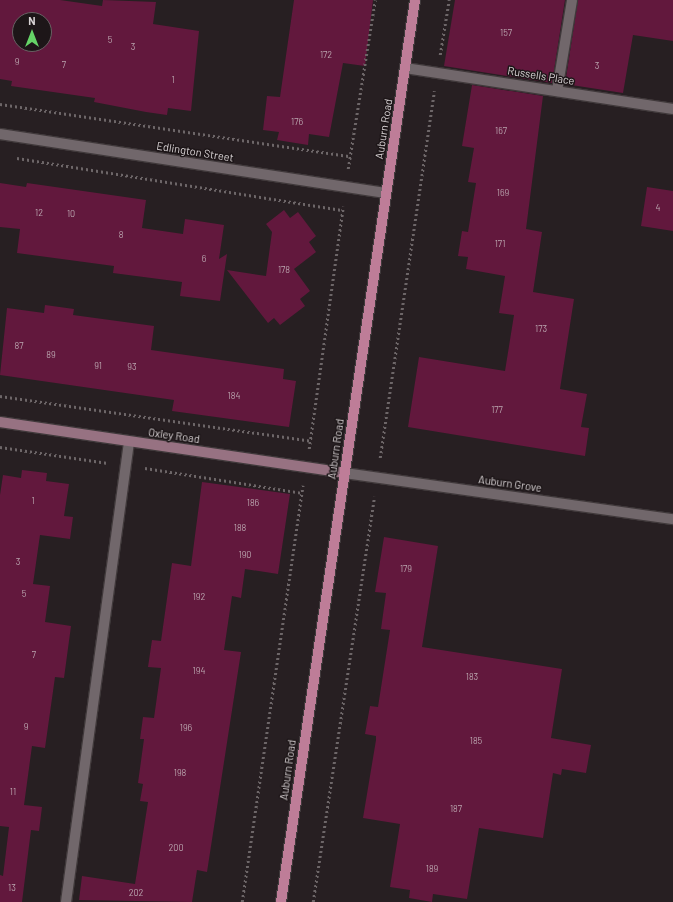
<!DOCTYPE html>
<style>
body{margin:0}
#map{position:relative;width:673px;height:902px;overflow:hidden;background:#271f22;font-family:Barlow,sans-serif}
div>[style]{position:absolute}
.building>*{inset:0;background:#62183d}
.path>*{height:2.5px;margin-top:-1.25px;transform-origin:0;background:repeating-linear-gradient(90deg,#6d6668 0 2px,transparent 0 5px)}
.roads{filter:drop-shadow(1px 0 #40393b) drop-shadow(-1px 0 #40393b) drop-shadow(0 1px #40393b) drop-shadow(0 -1px #40393b)}
.lane>*{height:10px;margin:-5px;padding:0 5px;transform-origin:5px;border-radius:5px;background:#71676b}
.street>*{height:10px;margin:-5px;padding:0 5px;transform-origin:5px;border-radius:5px;background:#71676b}
.secondary>*{height:10px;margin:-5px;padding:0 5px;transform-origin:5px;border-radius:5px;background:#977282}
.primary>*{height:10px;margin:-5px;padding:0 5px;transform-origin:5px;border-radius:5px;background:#be7d98}
span{translate:-50% -50%;white-space:nowrap;text-align:center;line-height:1.15;-webkit-text-stroke:3px #1d1618;paint-order:stroke}
.number-label{font-size:9px;color:#baa4ae}
.number-label span{-webkit-text-stroke-width:0}
.street-label{font-size:11px;color:#d8d2d4}
.north{position:absolute;left:12px;top:12px;width:40px;height:40px;box-sizing:border-box;background:#1d1618;border:1px solid #686163;border-radius:50%;rotate:0deg;font-size:11px;font-weight:700;line-height:16px;text-align:center;color:#d8d2d4}
.north::after{content:'';display:block;margin:auto;width:14px;height:18px;background:#65d467;clip-path:polygon(50% 0,100% 100%,50% 72%,0 100%)}
</style>
<div id="map">
<div class="building">
<i style="clip-path:polygon(evenodd,0 0,60px 0,102px 6px,103px 0,156px 2px,153px 24px,199px 31px,191px 111px,168px 108px,167px 115px,146px 112px,94px 102px,95px 98px,11px 86px,12px 81px,0 79px,0 0,20px 20px,44px 20px,44px 44px,20px 44px,20px 20px)"></i>
<i style="clip-path:polygon(294px 0,373px 0,365px 66px,343px 63px,329px 137px,309px 134px,308px 145px,277px 140px,279px 132px,263px 130px,267px 96px,280px 97px)"></i>
<i style="clip-path:polygon(455px 0,565px 0,552px 83px,444px 66px)"></i>
<i style="clip-path:polygon(578px 0,673px 0,673px 41px,633px 35px,623px 93px,565px 84px)"></i>
<i style="clip-path:polygon(472px 85px,543px 96px,526px 229px,542px 232px,533px 292px,574px 299px,560px 389px,587px 394px,581px 427px,589px 428px,585px 456px,408px 427px,419px 357px,505px 371px,514px 315px,499px 313px,505px 276px,466px 269px,468px 257px,458px 256px,462px 231px,468px 232px,476px 183px,468px 182px,474px 148px,462px 146px)"></i>
<i style="clip-path:polygon(0 183px,26px 187px,27px 183px,146px 200px,142px 228px,183px 234px,185px 219px,224px 225px,219px 259px,227px 254px,220px 301px,180px 296px,182px 282px,113px 273px,114px 266px,17px 253px,20px 229px,0 227px)"></i>
<i style="clip-path:polygon(647px 187px,673px 191px,673px 231px,641px 226px)"></i>
<i style="clip-path:polygon(284px 210px,290px 218px,298px 212px,316px 236px,309px 242px,316px 252px,294px 269px,310px 291px,300px 299px,305px 306px,280px 325px,274px 318px,268px 323px,227px 270px,266px 276px,272px 232px,266px 224px)"></i>
<i style="clip-path:polygon(45px 305px,74px 309px,73px 315px,154px 326px,151px 350px,284px 369px,283px 379px,296px 381px,289px 427px,172px 411px,174px 400px,0 375px,7px 308px,44px 313px)"></i>
<i style="clip-path:polygon(22px 470px,47px 473px,46px 481px,69px 484px,64px 516px,73px 517px,70px 539px,40px 535px,33px 584px,50px 586px,45px 622px,71px 626px,64px 678px,55px 677px,45px 748px,32px 746px,24px 805px,42px 807px,39px 831px,31px 830px,22px 902px,0 902px,0 875px,3px 876px,9px 827px,0 826px,0 495px,3px 475px,21px 478px)"></i>
<i style="clip-path:polygon(202px 482px,290px 494px,278px 574px,245px 569px,241px 598px,232px 596px,224px 650px,241px 652px,207px 872px,197px 870px,192px 902px,79px 900px,82px 876px,135px 884px,148px 802px,140px 801px,143px 784px,138px 783px,144px 739px,140px 739px,143px 717px,154px 718px,161px 668px,148px 667px,152px 640px,161px 641px,172px 563px,191px 566px)"></i>
<i style="clip-path:polygon(384px 537px,438px 546px,422px 647px,562px 669px,551px 738px,591px 745px,586px 773px,562px 769px,561px 775px,553px 773px,543px 838px,479px 828px,467px 899px,433px 894px,432px 902px,409px 898px,410px 890px,390px 887px,400px 824px,363px 818px,376px 740px,376px 736px,365px 734px,370px 706px,378px 707px,390px 630px,381px 629px,386px 593px,375px 592px)"></i>
</div>
<div class="path">
<i style="left:440px;top:55px;width:56px;rotate:-80.7deg"></i>
<i style="left:0;top:104px;width:354px;rotate:8.5deg"></i>
<i style="left:17px;top:158px;width:329px;rotate:9.1deg"></i>
<i style="left:348px;top:169px;width:171px;rotate:-80.9deg"></i>
<i style="left:0;top:396px;width:314px;rotate:8.2deg"></i>
<i style="left:0;top:447px;width:109px;rotate:8.4deg"></i>
<i style="left:309px;top:449px;width:245px;rotate:-82deg"></i>
<i style="left:380px;top:458px;width:371px;rotate:-81.6deg"></i>
<i style="left:145px;top:468px;width:159px;rotate:9deg"></i>
<i style="left:242px;top:902px;width:421px;rotate:-81.7deg"></i>
<i style="left:313px;top:902px;width:410px;rotate:-81.4deg"></i>
</div>
<div class="roads">
<div class="lane">
<i style="left:557px;top:91px;width:92px;rotate:-80.6deg"></i>
<i style="left:66px;top:902px;width:464px;rotate:-82.2deg"></i>
</div>
<div class="street">
<i style="left:405px;top:68px;width:271px;rotate:8.7deg"></i>
<i style="left:0;top:134px;width:390px;rotate:8.7deg"></i>
<i style="left:344px;top:473px;width:332px;rotate:8deg"></i>
</div>
<div class="secondary">
<i style="left:0;top:422px;width:348px;rotate:8.4deg"></i>
</div>
<div class="primary">
<i style="left:281px;top:902px;width:912px;rotate:-81.55deg"></i>
</div>
</div>
<div class="number-label">
<span style="left:506px;top:33px">157</span>
<span style="left:110px;top:40px">5</span>
<span style="left:133px;top:47px">3</span>
<span style="left:326px;top:55px">172</span>
<span style="left:17px;top:62px">9</span>
<span style="left:64px;top:65px">7</span>
<span style="left:597px;top:66px">3</span>
<span style="left:173px;top:80px">1</span>
<span style="left:297px;top:122px">176</span>
<span style="left:501px;top:131px">167</span>
<span style="left:503px;top:193px">169</span>
<span style="left:658px;top:208px">4</span>
<span style="left:39px;top:213px">12</span>
<span style="left:71px;top:214px">10</span>
<span style="left:121px;top:235px">8</span>
<span style="left:500px;top:244px">171</span>
<span style="left:204px;top:259px">6</span>
<span style="left:284px;top:270px">178</span>
<span style="left:541px;top:329px">173</span>
<span style="left:19px;top:346px">87</span>
<span style="left:51px;top:355px">89</span>
<span style="left:98px;top:366px">91</span>
<span style="left:132px;top:367px">93</span>
<span style="left:234px;top:396px">184</span>
<span style="left:497px;top:410px">177</span>
<span style="left:33px;top:501px">1</span>
<span style="left:253px;top:503px">186</span>
<span style="left:240px;top:528px">188</span>
<span style="left:245px;top:555px">190</span>
<span style="left:18px;top:562px">3</span>
<span style="left:406px;top:569px">179</span>
<span style="left:24px;top:594px">5</span>
<span style="left:199px;top:597px">192</span>
<span style="left:34px;top:655px">7</span>
<span style="left:199px;top:671px">194</span>
<span style="left:472px;top:677px">183</span>
<span style="left:26px;top:727px">9</span>
<span style="left:186px;top:728px">196</span>
<span style="left:476px;top:741px">185</span>
<span style="left:180px;top:773px">198</span>
<span style="left:13px;top:792px">11</span>
<span style="left:456px;top:809px">187</span>
<span style="left:176px;top:848px">200</span>
<span style="left:432px;top:869px">189</span>
<span style="left:12px;top:888px">13</span>
<span style="left:136px;top:893px">202</span>
</div>
<div class="street-label">
<span style="left:541px;top:76px;rotate:9deg">Russells Place</span>
<span style="left:384px;top:129px;rotate:-81deg">Auburn Road</span>
<span style="left:195px;top:152px;rotate:9deg">Edlington Street</span>
<span style="left:174px;top:436px;rotate:8deg">Oxley Road</span>
<span style="left:336px;top:449px;rotate:-82deg">Auburn Road</span>
<span style="left:510px;top:484px;rotate:8deg">Auburn Grove</span>
<span style="left:288px;top:770px;rotate:-82deg">Auburn Road</span>
</div>
<div class="north">N</div>
</div>
